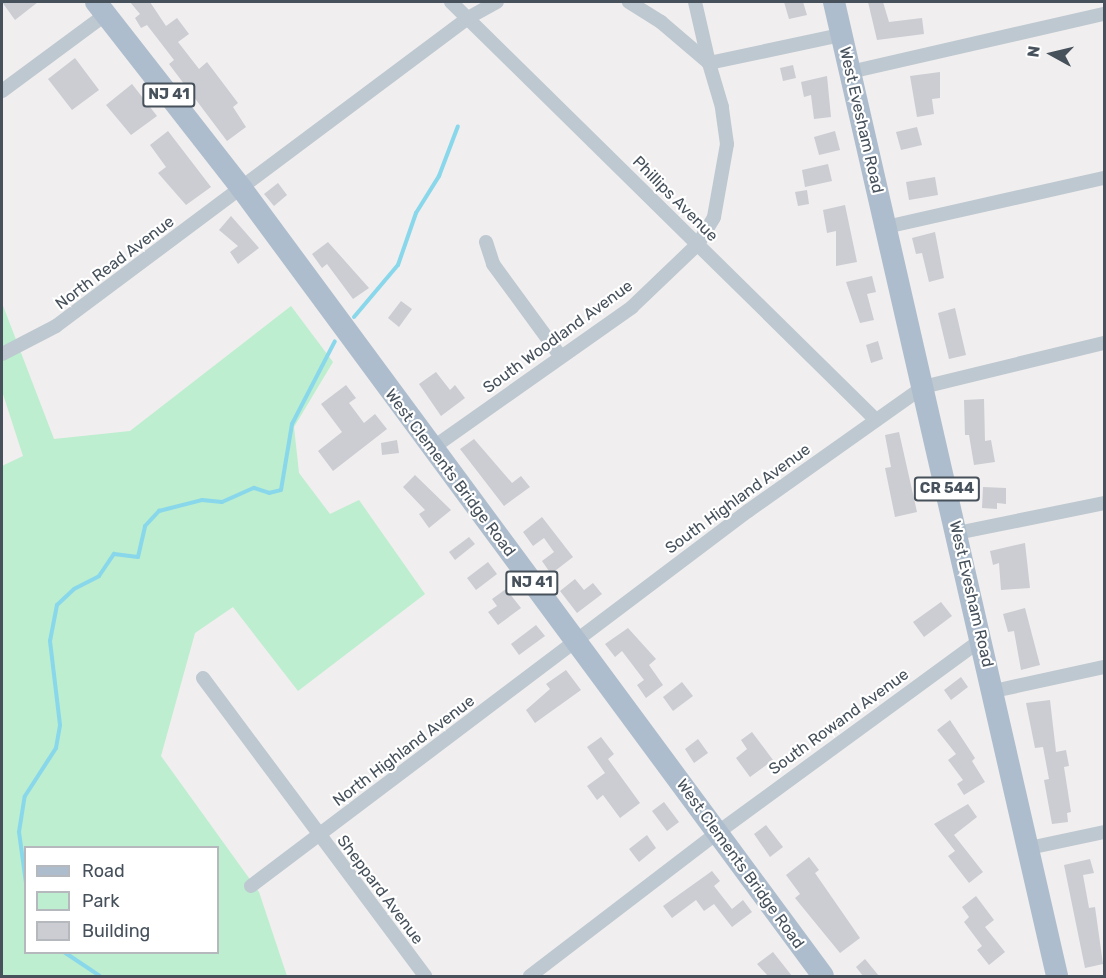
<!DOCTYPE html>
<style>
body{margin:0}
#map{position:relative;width:1106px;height:978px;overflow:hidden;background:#f0eeee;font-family:Rubik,sans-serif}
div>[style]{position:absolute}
.green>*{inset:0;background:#bceecf}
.stream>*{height:4px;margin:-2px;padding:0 2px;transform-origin:2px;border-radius:2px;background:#89d7eb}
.building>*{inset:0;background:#cbcdd3}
.minor>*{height:14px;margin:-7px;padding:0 7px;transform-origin:7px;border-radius:7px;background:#bec8d0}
.primary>*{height:22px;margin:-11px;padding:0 11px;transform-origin:11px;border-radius:11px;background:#adbdcd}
span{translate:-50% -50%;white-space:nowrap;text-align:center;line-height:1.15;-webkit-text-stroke:4.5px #fff;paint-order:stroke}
.shield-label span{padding:2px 4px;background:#fff;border:2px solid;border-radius:4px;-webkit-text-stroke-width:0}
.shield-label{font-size:15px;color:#46515b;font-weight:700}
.street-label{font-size:16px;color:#46515b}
.frame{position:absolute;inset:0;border:3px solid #46515b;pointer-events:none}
.legend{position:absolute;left:24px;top:846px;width:195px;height:108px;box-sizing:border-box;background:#fff;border:2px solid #b5b9bd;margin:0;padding:8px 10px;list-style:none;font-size:18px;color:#46515b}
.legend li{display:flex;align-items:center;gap:12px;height:30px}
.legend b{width:30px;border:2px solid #b5b9bd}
.north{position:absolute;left:1022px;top:24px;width:60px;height:60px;-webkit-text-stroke:4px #fff;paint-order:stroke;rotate:278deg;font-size:16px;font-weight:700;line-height:24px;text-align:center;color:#46515b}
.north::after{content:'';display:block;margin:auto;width:21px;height:27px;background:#46515b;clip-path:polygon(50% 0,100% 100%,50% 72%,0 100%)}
</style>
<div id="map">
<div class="green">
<i style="clip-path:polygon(evenodd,2px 303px,54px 439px,130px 431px,291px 306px,333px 362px,294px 427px,299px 473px,330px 514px,359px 500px,425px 594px,298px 691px,233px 607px,195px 633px,161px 756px,259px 892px,287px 976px,2px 976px,2px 466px,23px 456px,2px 391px,2px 303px,26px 848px,218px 848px,218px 952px,26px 952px,26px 848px)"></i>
</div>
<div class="stream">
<i style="left:354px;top:317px;width:68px;rotate:-49.8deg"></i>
<i style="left:398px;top:265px;width:55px;rotate:-70.9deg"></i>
<i style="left:416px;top:213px;width:44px;rotate:-58.1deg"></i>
<i style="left:439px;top:176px;width:53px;rotate:-69.2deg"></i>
<i style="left:26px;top:883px;width:51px;rotate:-97.8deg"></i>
<i style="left:19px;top:832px;width:36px;rotate:-81deg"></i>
<i style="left:25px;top:796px;width:57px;rotate:-57.1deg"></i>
<i style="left:56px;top:748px;width:23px;rotate:-80deg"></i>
<i style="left:60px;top:725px;width:85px;rotate:-96.8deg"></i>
<i style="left:50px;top:641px;width:37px;rotate:-79deg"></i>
<i style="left:57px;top:605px;width:23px;rotate:-43deg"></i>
<i style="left:74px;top:589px;width:28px;rotate:-27deg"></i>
<i style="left:99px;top:576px;width:27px;rotate:-56deg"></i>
<i style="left:114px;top:554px;width:24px;rotate:7deg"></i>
<i style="left:138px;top:557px;width:32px;rotate:-77deg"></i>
<i style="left:145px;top:526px;width:21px;rotate:-47deg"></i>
<i style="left:159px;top:511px;width:44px;rotate:-14.3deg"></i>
<i style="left:202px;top:500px;width:20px;rotate:6deg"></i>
<i style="left:222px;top:502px;width:35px;rotate:-24deg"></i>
<i style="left:254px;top:488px;width:16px;rotate:18deg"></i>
<i style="left:269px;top:493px;width:12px;rotate:-14deg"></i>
<i style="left:281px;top:490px;width:67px;rotate:-80.5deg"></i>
<i style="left:292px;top:424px;width:93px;rotate:-62.6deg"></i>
<i style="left:64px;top:952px;width:43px;rotate:33.7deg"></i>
</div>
<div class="building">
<i style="clip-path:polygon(2px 2px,38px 2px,15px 20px)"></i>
<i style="clip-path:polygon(130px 2px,150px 2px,166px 26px,177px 18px,189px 34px,178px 42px,199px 69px,207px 62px,238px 103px,233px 107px,246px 127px,227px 141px,169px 64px,174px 60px,147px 25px,141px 28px,135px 18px,140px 14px)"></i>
<i style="clip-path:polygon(784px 2px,803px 2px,807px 15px,789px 19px)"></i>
<i style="clip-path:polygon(868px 2px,883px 2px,889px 22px,922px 18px,924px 34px,877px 40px)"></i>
<i style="clip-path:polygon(75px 58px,99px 90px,72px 110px,48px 79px)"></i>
<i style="clip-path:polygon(793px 65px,796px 78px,783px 81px,780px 68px)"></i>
<i style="clip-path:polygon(940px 72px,940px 98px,932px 99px,934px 114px,917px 117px,910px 76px)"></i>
<i style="clip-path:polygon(827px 76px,831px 117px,814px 119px,811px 95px,804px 97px,801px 82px)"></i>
<i style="clip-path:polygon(132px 84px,157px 116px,131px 135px,106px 105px)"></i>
<i style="clip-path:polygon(917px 127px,922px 145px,901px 150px,896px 132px)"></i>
<i style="clip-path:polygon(168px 131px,211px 187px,186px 205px,158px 173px,166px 167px,150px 145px)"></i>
<i style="clip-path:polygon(835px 131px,840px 150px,819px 155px,814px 137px)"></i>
<i style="clip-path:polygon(828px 164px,832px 181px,805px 187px,802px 170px)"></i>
<i style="clip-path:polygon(935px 177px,938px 195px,909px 200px,906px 182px)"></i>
<i style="clip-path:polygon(278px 183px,287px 195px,274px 206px,264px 194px)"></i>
<i style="clip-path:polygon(807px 190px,809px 204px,798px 206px,795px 192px)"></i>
<i style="clip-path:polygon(845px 205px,857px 262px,836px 266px,836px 231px,827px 233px,823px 210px)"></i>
<i style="clip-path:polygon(231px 216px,259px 248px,238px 264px,230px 252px,238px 246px,219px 230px)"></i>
<i style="clip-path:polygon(935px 232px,944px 278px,929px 282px,922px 253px,916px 254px,912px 238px)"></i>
<i style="clip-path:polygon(328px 242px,369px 288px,353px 299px,327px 264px,322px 268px,312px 254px)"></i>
<i style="clip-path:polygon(872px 276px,876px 292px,867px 294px,874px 320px,860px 323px,846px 282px)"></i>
<i style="clip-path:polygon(401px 301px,412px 309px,399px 327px,388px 318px)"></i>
<i style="clip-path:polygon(955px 308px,966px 355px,949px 359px,938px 313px)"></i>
<i style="clip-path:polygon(878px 341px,883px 359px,871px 363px,866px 345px)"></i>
<i style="clip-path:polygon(436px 372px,450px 390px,455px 385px,465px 398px,441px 416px,419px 384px)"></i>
<i style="clip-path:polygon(346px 385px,356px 398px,349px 403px,364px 423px,375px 414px,387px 429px,333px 471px,318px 451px,342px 432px,321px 404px)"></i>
<i style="clip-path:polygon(984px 399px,985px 441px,991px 440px,995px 462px,974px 465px,969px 435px,965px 435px,964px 400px)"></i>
<i style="clip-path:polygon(899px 432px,917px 512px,895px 517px,885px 468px,891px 467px,885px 435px)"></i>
<i style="clip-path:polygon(474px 439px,512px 483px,521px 476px,530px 487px,504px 506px,460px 449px)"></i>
<i style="clip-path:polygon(397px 440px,399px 453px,382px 455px,381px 443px)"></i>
<i style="clip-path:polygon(415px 475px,451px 510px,429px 528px,419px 514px,425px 510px,403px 487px)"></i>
<i style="clip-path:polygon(983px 487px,1006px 488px,1006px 504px,997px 503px,997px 509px,982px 508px)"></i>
<i style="clip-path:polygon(542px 517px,573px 557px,551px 574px,542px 561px,554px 552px,544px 538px,533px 546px,523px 532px)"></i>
<i style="clip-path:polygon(469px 537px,475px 544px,455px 560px,449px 552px)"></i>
<i style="clip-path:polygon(1025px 543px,1030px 588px,1001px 590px,999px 563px,993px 565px,990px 551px)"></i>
<i style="clip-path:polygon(488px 562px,497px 574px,476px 590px,467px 578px)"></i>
<i style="clip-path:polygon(575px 579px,584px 590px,593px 583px,602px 594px,577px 613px,560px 591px)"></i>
<i style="clip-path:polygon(506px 589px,521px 608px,498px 625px,488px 612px,497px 606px,492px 599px)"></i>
<i style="clip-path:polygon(941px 602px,952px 616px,924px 637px,913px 622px)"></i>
<i style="clip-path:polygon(1025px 608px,1040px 665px,1021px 670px,1014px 631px,1008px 632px,1003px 614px)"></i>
<i style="clip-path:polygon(536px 625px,545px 636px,519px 655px,511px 644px)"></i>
<i style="clip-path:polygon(628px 628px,656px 659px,649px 665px,663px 685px,646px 698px,637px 685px,644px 680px,622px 651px,615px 657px,605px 644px)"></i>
<i style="clip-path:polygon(566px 670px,581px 690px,535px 723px,526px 710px,550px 689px,546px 684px)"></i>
<i style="clip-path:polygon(961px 677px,968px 687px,951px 700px,944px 690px)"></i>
<i style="clip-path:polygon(682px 682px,693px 696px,673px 711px,663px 697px)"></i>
<i style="clip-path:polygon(1050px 700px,1056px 752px,1066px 750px,1069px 766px,1064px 767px,1071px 812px,1067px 813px,1068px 822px,1052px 824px,1044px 780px,1049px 779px,1043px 747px,1035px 748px,1026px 703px)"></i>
<i style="clip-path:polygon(950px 720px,975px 758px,972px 761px,985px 782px,964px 795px,957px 784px,963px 780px,948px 760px,956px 754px,937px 730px)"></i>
<i style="clip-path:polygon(752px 732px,773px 760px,750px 777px,736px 758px,747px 749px,741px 740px)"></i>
<i style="clip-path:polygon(601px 737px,614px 754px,608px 759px,640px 803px,620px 818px,603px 795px,597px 800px,587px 786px,605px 773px,587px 747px)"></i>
<i style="clip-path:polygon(698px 739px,708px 753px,694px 763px,685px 749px)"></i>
<i style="clip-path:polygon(664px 802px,679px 822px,667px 831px,652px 811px)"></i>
<i style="clip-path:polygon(968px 804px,977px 817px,954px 835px,983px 872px,969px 883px,948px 856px,955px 851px,934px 824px)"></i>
<i style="clip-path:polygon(766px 825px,783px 847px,770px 857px,754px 834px)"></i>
<i style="clip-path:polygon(647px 835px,656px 848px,639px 862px,629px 849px)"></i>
<i style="clip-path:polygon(809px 857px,819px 870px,815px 873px,860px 938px,840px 953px,795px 898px,800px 894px,786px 875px)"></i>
<i style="clip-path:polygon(1090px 859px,1094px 873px,1083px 875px,1089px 908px,1095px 907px,1103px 964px,1085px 968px,1064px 865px)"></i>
<i style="clip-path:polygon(712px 871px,720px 881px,714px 886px,732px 909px,743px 900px,752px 912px,732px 927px,714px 904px,704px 911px,696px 900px,672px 918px,663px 906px)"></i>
<i style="clip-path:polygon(976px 896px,994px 920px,985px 927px,1005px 952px,989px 965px,977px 950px,982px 946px,964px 922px,969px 917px,962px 907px)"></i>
<i style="clip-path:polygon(773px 952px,792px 976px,768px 976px,757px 964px)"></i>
<i style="clip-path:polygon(865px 959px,879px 976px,863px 976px,856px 967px)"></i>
</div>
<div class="minor">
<i style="left:451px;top:2px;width:596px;rotate:44.52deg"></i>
<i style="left:695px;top:2px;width:63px;rotate:77.1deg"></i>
<i style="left:709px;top:63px;width:135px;rotate:-12deg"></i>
<i style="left:850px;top:72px;width:261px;rotate:-12.9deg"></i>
<i style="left:2px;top:91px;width:129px;rotate:-36.5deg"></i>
<i style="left:886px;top:227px;width:223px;rotate:-12.7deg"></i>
<i style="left:486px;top:242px;width:23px;rotate:72deg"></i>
<i style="left:493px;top:264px;width:115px;rotate:53.8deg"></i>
<i style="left:2px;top:354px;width:61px;rotate:-27.4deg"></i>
<i style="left:56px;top:326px;width:514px;rotate:-36.78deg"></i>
<i style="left:468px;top:18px;width:33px;rotate:-29deg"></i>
<i style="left:431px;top:449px;width:246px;rotate:-35.2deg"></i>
<i style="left:632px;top:307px;width:91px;rotate:-43.7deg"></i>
<i style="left:698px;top:244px;width:31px;rotate:-59deg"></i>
<i style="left:714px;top:217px;width:74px;rotate:-79.9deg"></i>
<i style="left:727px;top:144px;width:37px;rotate:-98deg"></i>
<i style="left:722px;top:107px;width:46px;rotate:-106.5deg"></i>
<i style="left:709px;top:63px;width:63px;rotate:-139.5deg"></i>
<i style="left:661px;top:22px;width:38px;rotate:-148deg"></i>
<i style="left:957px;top:533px;width:150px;rotate:-11.5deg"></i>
<i style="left:203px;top:678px;width:372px;rotate:53.3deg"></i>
<i style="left:994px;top:691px;width:113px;rotate:-12.3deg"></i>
<i style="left:1029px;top:848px;width:77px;rotate:-12deg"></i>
<i style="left:251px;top:886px;width:623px;rotate:-37.04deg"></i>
<i style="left:748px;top:511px;width:214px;rotate:-35.3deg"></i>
<i style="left:923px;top:387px;width:186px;rotate:-13.7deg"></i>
<i style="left:530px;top:976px;width:235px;rotate:-37.4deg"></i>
<i style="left:717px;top:833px;width:328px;rotate:-36.2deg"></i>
</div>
<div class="primary">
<i style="left:96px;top:2px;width:237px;rotate:52deg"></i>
<i style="left:242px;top:189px;width:978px;rotate:53.56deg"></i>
<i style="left:834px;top:2px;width:999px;rotate:77.1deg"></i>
</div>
<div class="shield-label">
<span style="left:169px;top:95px">NJ 41</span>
<span style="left:947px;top:489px">CR 544</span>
<span style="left:532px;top:583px">NJ 41</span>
</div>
<div class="street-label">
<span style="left:861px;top:120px;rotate:77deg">West Evesham Road</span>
<span style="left:675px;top:199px;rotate:45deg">Phillips Avenue</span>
<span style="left:115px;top:263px;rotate:-37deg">North Read Avenue</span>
<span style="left:558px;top:337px;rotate:-36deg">South Woodland Avenue</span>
<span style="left:450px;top:473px;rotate:53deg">West Clements Bridge Road</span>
<span style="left:738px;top:499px;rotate:-36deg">South Highland Avenue</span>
<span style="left:971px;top:594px;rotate:77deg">West Evesham Road</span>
<span style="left:839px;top:722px;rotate:-36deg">South Rowand Avenue</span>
<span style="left:404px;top:751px;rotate:-37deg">North Highland Avenue</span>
<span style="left:740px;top:864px;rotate:54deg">West Clements Bridge Road</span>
<span style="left:380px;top:890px;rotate:53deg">Sheppard Avenue</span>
</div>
<div class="frame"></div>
<ul class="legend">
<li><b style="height:8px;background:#adbdcd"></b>Road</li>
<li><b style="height:16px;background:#bceecf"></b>Park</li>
<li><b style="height:16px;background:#cbcdd3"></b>Building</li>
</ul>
<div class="north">N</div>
</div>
